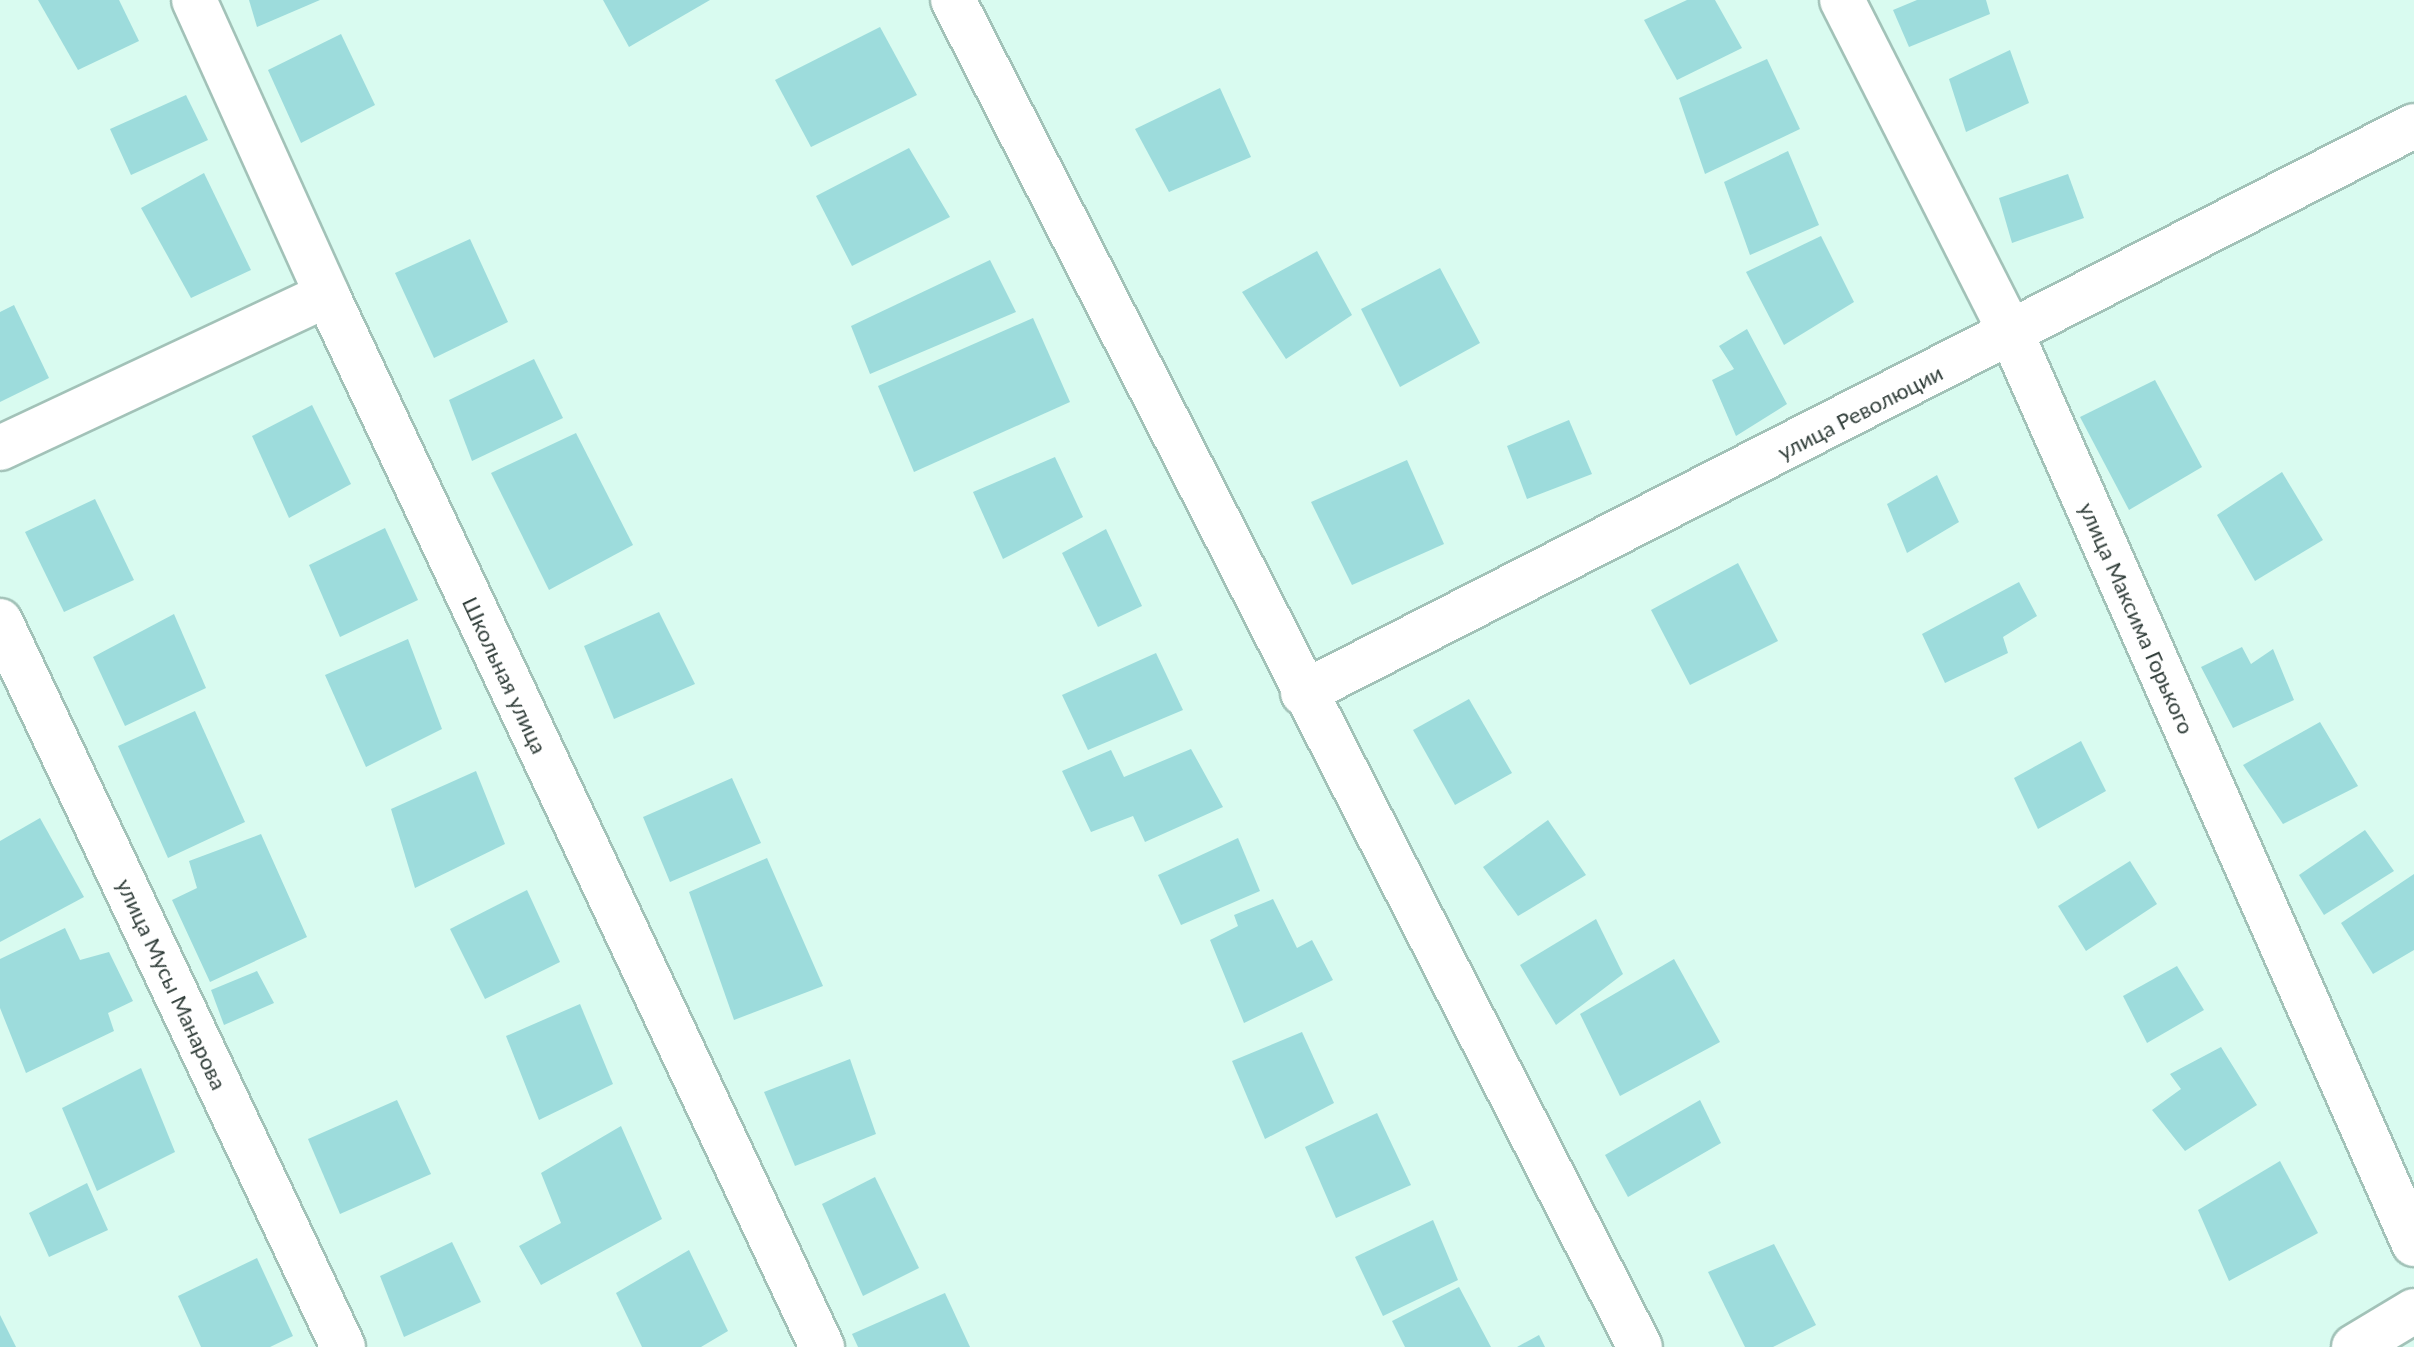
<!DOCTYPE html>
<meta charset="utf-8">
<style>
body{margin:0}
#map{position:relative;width:2414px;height:1347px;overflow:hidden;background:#d9fbf0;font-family:Lato,sans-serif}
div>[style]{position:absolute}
.building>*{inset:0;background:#9ddcdc}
.roads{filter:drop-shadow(2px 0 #a2c2b8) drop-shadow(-2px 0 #a2c2b8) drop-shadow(0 2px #a2c2b8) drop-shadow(0 -2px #a2c2b8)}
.minor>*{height:44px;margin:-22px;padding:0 22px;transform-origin:22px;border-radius:22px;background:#fff}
.tertiary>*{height:44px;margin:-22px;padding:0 22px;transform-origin:22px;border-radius:22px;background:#fff}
span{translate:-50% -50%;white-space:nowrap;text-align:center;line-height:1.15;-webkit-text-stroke:8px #fff;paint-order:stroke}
.street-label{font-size:22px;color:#313e3a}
</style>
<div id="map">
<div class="building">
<i style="clip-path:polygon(38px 0,119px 0,139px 41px,78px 70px)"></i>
<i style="clip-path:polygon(249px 0,320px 0,257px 27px)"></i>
<i style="clip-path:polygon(603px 0,710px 0,629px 47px)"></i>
<i style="clip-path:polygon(1687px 0,1715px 0,1742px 48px,1677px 80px,1644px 20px)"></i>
<i style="clip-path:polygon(1917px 0,1986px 0,1990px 14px,1909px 47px,1893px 10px)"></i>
<i style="clip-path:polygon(880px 27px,917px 95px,811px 147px,775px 80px)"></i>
<i style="clip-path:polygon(341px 34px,375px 105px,301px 143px,268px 70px)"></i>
<i style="clip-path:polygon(2010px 50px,2029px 103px,1966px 132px,1949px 79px)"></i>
<i style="clip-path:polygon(1767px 59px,1800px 129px,1705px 174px,1679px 98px)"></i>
<i style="clip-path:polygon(1220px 88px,1251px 157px,1169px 192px,1135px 129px)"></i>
<i style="clip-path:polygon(186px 95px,208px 140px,131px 175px,110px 129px)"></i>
<i style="clip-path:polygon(909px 148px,950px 217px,852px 266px,816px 196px)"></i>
<i style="clip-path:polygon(1788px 151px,1819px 225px,1750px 255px,1724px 182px)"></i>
<i style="clip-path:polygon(204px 173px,251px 270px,191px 298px,141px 208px)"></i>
<i style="clip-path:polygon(2068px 174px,2084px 218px,2012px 243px,1999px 198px)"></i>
<i style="clip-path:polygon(1821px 236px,1854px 302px,1784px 345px,1746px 272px)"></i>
<i style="clip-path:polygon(470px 239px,508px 322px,434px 358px,395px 273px)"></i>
<i style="clip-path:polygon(1317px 251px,1352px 315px,1286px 359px,1242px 292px)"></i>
<i style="clip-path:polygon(990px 260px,1016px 312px,870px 374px,851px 326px)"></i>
<i style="clip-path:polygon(1440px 268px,1480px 343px,1400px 387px,1361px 309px)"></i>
<i style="clip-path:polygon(14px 305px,49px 378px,0 402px,0 312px)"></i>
<i style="clip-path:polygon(1033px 318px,1070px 402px,914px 472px,878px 386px)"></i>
<i style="clip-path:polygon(1747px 329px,1787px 404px,1736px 436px,1712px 380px,1734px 369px,1719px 346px)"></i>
<i style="clip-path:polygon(534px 359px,563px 418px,472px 461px,449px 400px)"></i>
<i style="clip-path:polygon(2155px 380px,2202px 467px,2129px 510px,2080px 417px)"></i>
<i style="clip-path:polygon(312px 405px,351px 484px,289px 518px,252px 436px)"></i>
<i style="clip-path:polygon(1569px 420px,1592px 474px,1527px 499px,1507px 446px)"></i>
<i style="clip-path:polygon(576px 433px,633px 545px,549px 590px,491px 473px)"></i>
<i style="clip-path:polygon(1055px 457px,1083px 517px,1003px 559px,973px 492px)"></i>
<i style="clip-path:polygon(1407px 460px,1444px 544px,1352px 585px,1311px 502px)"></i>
<i style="clip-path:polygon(2282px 472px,2323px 540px,2255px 581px,2217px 515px)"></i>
<i style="clip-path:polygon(1937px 475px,1959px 522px,1907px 553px,1887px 504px)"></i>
<i style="clip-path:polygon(95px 499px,134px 580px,64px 612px,25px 532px)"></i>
<i style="clip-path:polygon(385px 528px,418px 600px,340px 637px,309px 565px)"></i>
<i style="clip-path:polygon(1106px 529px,1142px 606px,1098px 627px,1062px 553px)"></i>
<i style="clip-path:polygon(1738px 563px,1778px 641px,1690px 685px,1651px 610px)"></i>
<i style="clip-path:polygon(2019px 582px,2037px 616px,2003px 637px,2008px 653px,1945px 683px,1922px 634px)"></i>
<i style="clip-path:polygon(659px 612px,695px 684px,614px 719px,584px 646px)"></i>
<i style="clip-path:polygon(174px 614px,206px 688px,125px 726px,93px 657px)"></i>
<i style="clip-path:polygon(408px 639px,442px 729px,366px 767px,325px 675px)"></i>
<i style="clip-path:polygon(2242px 647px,2251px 664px,2273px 649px,2294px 700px,2233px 728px,2201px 667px)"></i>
<i style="clip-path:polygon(1156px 653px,1183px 710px,1088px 750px,1062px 695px)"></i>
<i style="clip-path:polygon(1469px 699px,1512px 773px,1455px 805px,1413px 730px)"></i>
<i style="clip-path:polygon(195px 711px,245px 822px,168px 858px,118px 746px)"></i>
<i style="clip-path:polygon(2320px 722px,2358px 786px,2283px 824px,2243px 765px)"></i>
<i style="clip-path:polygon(2081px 741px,2106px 791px,2038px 829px,2014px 778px)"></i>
<i style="clip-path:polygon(1191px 749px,1223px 807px,1145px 842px,1133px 816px,1091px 832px,1062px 771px,1111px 750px,1124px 777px)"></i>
<i style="clip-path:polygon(476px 771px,505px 844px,415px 888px,391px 809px)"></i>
<i style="clip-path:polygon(732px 778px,761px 843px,670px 882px,643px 817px)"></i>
<i style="clip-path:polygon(40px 818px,84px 897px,0 942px,0 841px)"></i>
<i style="clip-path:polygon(1548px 820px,1586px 875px,1518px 916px,1483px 867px)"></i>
<i style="clip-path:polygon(2365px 830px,2394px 871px,2324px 915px,2299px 875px)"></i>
<i style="clip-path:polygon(261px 834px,307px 937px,210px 982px,172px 900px,197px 888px,189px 861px)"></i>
<i style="clip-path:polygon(1238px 838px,1260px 891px,1181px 925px,1158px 875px)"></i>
<i style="clip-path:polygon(767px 858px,823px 986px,734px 1020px,689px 892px)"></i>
<i style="clip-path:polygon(2130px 861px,2157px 904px,2086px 951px,2058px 906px)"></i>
<i style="clip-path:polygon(2414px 874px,2414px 950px,2373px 974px,2341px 923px)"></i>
<i style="clip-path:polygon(527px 890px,560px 962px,485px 999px,450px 929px)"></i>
<i style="clip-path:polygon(1273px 899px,1297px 948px,1312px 940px,1333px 980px,1244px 1023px,1210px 940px,1238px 926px,1234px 915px)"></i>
<i style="clip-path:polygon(1596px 919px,1623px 974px,1556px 1025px,1520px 965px)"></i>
<i style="clip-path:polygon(65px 928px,80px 960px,109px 952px,133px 1001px,108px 1013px,114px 1031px,26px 1073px,0 1008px,0 959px)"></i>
<i style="clip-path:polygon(1674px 959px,1720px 1042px,1620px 1096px,1580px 1014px)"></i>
<i style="clip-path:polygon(2177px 966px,2204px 1010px,2147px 1043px,2123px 996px)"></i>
<i style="clip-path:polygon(257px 971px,274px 1003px,224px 1025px,211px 990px)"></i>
<i style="clip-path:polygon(580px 1004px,613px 1084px,539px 1120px,506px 1036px)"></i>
<i style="clip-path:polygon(1302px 1032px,1334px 1103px,1265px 1139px,1232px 1061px)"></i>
<i style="clip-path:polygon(2221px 1047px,2257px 1105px,2185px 1151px,2152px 1110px,2181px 1089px,2170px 1074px)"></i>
<i style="clip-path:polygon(850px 1059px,876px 1134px,795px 1166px,764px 1092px)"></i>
<i style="clip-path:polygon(141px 1068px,175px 1152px,97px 1191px,62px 1108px)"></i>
<i style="clip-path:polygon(397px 1100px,431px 1174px,340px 1214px,308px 1139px)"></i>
<i style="clip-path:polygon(1700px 1100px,1721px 1143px,1628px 1197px,1605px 1155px)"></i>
<i style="clip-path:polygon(1377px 1113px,1411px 1185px,1336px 1218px,1305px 1147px)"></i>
<i style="clip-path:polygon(621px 1126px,662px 1219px,541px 1285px,519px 1246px,561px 1223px,541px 1173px)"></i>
<i style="clip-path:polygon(2280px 1161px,2318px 1233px,2229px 1281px,2198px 1210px)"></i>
<i style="clip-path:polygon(875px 1177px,919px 1268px,863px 1296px,822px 1204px)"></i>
<i style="clip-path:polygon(87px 1183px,108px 1230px,49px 1257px,29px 1213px)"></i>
<i style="clip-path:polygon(1433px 1220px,1458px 1280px,1383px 1316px,1355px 1257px)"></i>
<i style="clip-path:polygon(452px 1242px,481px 1302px,404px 1337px,380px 1276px)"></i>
<i style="clip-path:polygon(1774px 1244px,1816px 1325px,1773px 1347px,1745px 1347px,1708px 1272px)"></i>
<i style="clip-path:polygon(689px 1250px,728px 1331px,701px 1347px,642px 1347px,616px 1293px)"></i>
<i style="clip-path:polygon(257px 1258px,293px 1336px,270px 1347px,201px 1347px,178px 1296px)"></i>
<i style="clip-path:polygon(1459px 1287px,1491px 1347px,1405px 1347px,1392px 1321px)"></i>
<i style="clip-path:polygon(945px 1293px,970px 1347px,858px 1347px,852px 1334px)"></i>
<i style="clip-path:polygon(0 1315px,16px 1347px,0 1347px)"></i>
<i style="clip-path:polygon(1539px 1335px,1545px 1347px,1517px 1347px)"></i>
</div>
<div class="roads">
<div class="minor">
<i style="left:194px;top:0;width:324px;rotate:65.7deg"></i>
<i style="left:327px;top:295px;width:1163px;rotate:64.8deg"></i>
<i style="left:1842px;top:0;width:376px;rotate:63.1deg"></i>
<i style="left:2012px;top:335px;width:994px;rotate:66.14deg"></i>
<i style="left:0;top:448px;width:361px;rotate:-25.1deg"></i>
<i style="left:0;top:621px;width:803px;rotate:64.71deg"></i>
</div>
<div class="tertiary">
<i style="left:953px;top:0;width:1512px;rotate:62.98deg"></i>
<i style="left:1303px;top:693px;width:1247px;rotate:-27.04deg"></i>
<i style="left:2354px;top:1347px;width:70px;rotate:-31deg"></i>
</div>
</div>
<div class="street-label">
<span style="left:1860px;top:412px;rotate:-27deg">улица Революции</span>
<span style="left:2137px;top:618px;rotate:66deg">улица Максима Горького</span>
<span style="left:505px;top:675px;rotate:65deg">Школьная улица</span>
<span style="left:172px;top:984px;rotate:65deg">улица Мусы Манарова</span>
</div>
</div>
